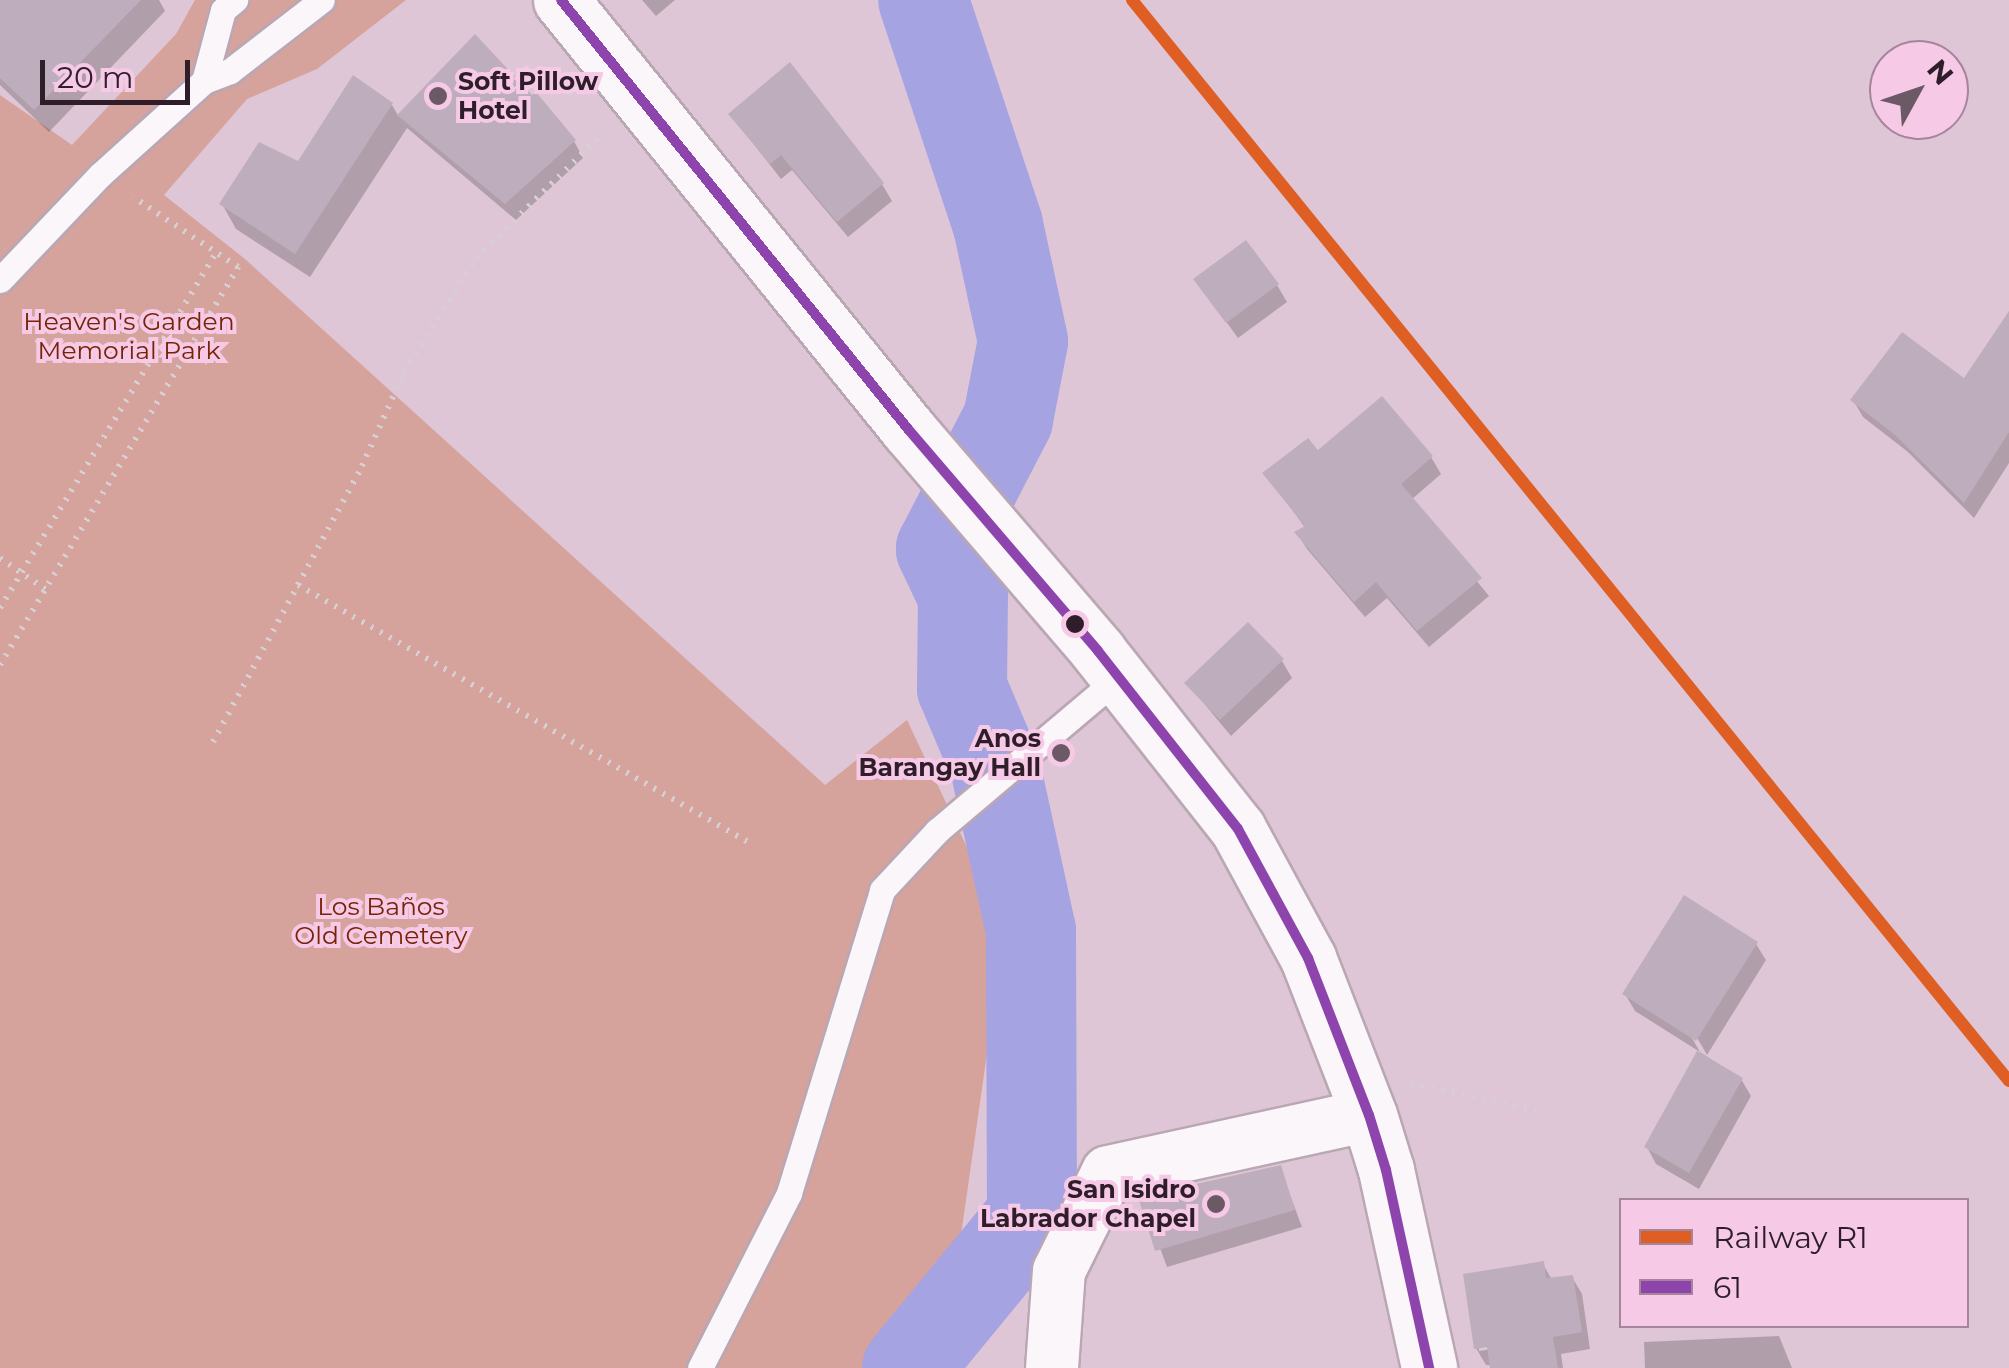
<!DOCTYPE html>
<meta charset="utf-8">
<style>
body{margin:0}
#map{position:relative;width:2009px;height:1368px;overflow:hidden;background:#dec6d6;font-family:Montserrat,sans-serif}
div>[style]{position:absolute}
.green>*{inset:0;background:#d6a29c}
.shadow>*{inset:0;background:#0003}
.river>*{height:90px;margin:-45px;padding:0 45px;transform-origin:45px;border-radius:45px;background:#a5a3e1}
.building>*{inset:0;background:#beaebd}
.path>*{height:6px;margin-top:-3px;transform-origin:0;background:repeating-linear-gradient(90deg,#d6cfd4 0 2.5px,transparent 0 10.5px)}
.roads{filter:drop-shadow(2px 0 #baa7b4) drop-shadow(-2px 0 #baa7b4) drop-shadow(0 2px #baa7b4) drop-shadow(0 -2px #baa7b4)}
.service>*{height:25px;margin:-12.5px;padding:0 12.5px;transform-origin:12.5px;border-radius:12.5px;background:#faf6f9}
.minor>*{height:52px;margin:-26px;padding:0 26px;transform-origin:26px;border-radius:26px;background:#faf6f9}
.primary>*{height:55px;margin:-27.5px;padding:0 27.5px;transform-origin:27.5px;border-radius:27.5px;background:#faf6f9}
.bus-1>*{height:10px;margin:-5px;padding:0 5px;transform-origin:5px;border-radius:5px;background:#8e44ad}
.rail-1>*{height:12px;margin:-6px;padding:0 6px;transform-origin:6px;border-radius:6px;background:#de5e23}
.dots>*{width:28px;height:28px;translate:-50% -50%;box-sizing:border-box;border:5px solid #f6c9e7;border-radius:50%}
span{translate:-50% -50%;white-space:nowrap;text-align:center;line-height:1.15;-webkit-text-stroke:8px #f6c9e7;paint-order:stroke}
.poi-label{font-size:25px;color:#2f1e2a;font-weight:700}
.left{translate:0 -50%;text-align:left}
.right{translate:-100% -50%;text-align:right}
.park-label{font-size:25px;color:#762404}
.legend{position:absolute;left:1619px;top:1198px;width:350px;height:130px;box-sizing:border-box;background:#f6c9e7;border:2px solid #a6859b;margin:0;padding:12px 18px;list-style:none;font-size:30px;color:#2f1e2a}
.legend li{display:flex;align-items:center;gap:20px;height:50px}
.legend b{width:50px;border:2px solid #a6859b}
.north{position:absolute;left:1869px;top:40px;width:100px;height:100px;box-sizing:border-box;background:#f6c9e7;border:2px solid #a6859b;border-radius:50%;rotate:50deg;font-size:28px;font-weight:700;line-height:40px;text-align:center;color:#2f1e2a}
.north::after{content:'';display:block;margin:auto;width:35px;height:45px;background:#6c5966;clip-path:polygon(50% 0,100% 100%,50% 72%,0 100%)}
.scale{position:absolute;left:40px;top:60px;width:150px;height:45px;box-sizing:border-box;border:5px solid #2f1e2a;border-top:0;padding-left:12px;font-size:30px;line-height:35px;white-space:nowrap;color:#2f1e2a;-webkit-text-stroke:8px #f6c9e7;paint-order:stroke}
</style>
<div id="map">
<div class="green">
<i style="clip-path:polygon(195px 0,406px 0,317px 69px,247px 99px,164px 195px,245px 259px,825px 785px,907px 720px,1005px 928px,959px 1249px,873px 1368px,0 1368px,0 95px,72px 145px,176px 34px)"></i>
</div>
<div class="shadow">
<i style="clip-path:polygon(0 0,159px 0,165px 11px,49px 132px,0 85px)"></i>
<i style="clip-path:polygon(642px 0,675px 0,656px 16px)"></i>
<i style="clip-path:polygon(475px 37px,574px 141px,583px 158px,516px 220px,407px 128px,310px 277px,236px 229px,222px 204px,299px 164px,392px 105px,399px 117px)"></i>
<i style="clip-path:polygon(731px 115px,882px 184px,892px 201px,848px 237px,792px 170px,781px 179px)"></i>
<i style="clip-path:polygon(1196px 280px,1277px 285px,1287px 302px,1238px 338px)"></i>
<i style="clip-path:polygon(2009px 326px,2009px 463px,1974px 518px,1908px 452px,1863px 417px,1853px 400px,1964px 382px)"></i>
<i style="clip-path:polygon(1318px 454px,1431px 457px,1441px 474px,1411px 500px,1489px 596px,1429px 647px,1387px 598px,1365px 617px,1307px 549px,1297px 533px,1306px 529px,1266px 473px)"></i>
<i style="clip-path:polygon(1282px 661px,1292px 678px,1231px 736px,1187px 683px)"></i>
<i style="clip-path:polygon(1756px 944px,1766px 960px,1707px 1055px,1692px 1029px,1688px 1031px,1700px 1052px,1635px 1011px,1625px 994px)"></i>
<i style="clip-path:polygon(1700px 1052px,1741px 1079px,1751px 1096px,1699px 1189px,1656px 1164px,1647px 1147px)"></i>
<i style="clip-path:polygon(1280px 1168px,1302px 1227px,1167px 1267px,1142px 1199px)"></i>
<i style="clip-path:polygon(evenodd,1543px 1264px,1552px 1280px,1572px 1277px,1582px 1294px,1590px 1349px,1561px 1354px,1563px 1368px,1486px 1365px,1476px 1348px,1543px 1264px,1479px 1346px,1499px 1348px,1479px 1351px,1479px 1346px)"></i>
<i style="clip-path:polygon(1779px 1336px,1792px 1368px,1645px 1368px,1644px 1342px)"></i>
</div>
<div class="river">
<i style="left:907px;top:1368px;width:197px;rotate:-50.6deg"></i>
<i style="left:1032px;top:1216px;width:285px;rotate:-90.2deg"></i>
<i style="left:1031px;top:931px;width:169px;rotate:-102.3deg"></i>
<i style="left:995px;top:766px;width:85px;rotate:-112.9deg"></i>
<i style="left:962px;top:688px;width:92px;rotate:-89.4deg"></i>
<i style="left:963px;top:596px;width:52px;rotate:-115.1deg"></i>
<i style="left:941px;top:549px;width:146px;rotate:-62.7deg"></i>
<i style="left:1008px;top:419px;width:79px;rotate:-79.1deg"></i>
<i style="left:1023px;top:341px;width:119px;rotate:-102.2deg"></i>
<i style="left:998px;top:225px;width:237px;rotate:-108.4deg"></i>
</div>
<div class="building">
<i style="clip-path:polygon(0 0,141px 0,34px 110px,0 78px)"></i>
<i style="clip-path:polygon(475px 34px,532px 95px,536px 92px,576px 140px,505px 204px,397px 115px)"></i>
<i style="clip-path:polygon(790px 62px,884px 183px,837px 222px,781px 155px,770px 164px,728px 114px)"></i>
<i style="clip-path:polygon(353px 75px,393px 103px,295px 254px,219px 204px,259px 142px,298px 161px)"></i>
<i style="clip-path:polygon(1246px 240px,1279px 284px,1226px 323px,1193px 279px)"></i>
<i style="clip-path:polygon(2009px 311px,2009px 432px,1964px 503px,1895px 435px,1850px 400px,1902px 332px,1964px 378px)"></i>
<i style="clip-path:polygon(1382px 396px,1433px 456px,1401px 484px,1482px 578px,1417px 631px,1376px 582px,1354px 602px,1294px 532px,1305px 526px,1262px 473px,1308px 438px,1318px 450px)"></i>
<i style="clip-path:polygon(1248px 622px,1284px 659px,1220px 720px,1184px 683px)"></i>
<i style="clip-path:polygon(1684px 895px,1758px 942px,1696px 1041px,1622px 994px)"></i>
<i style="clip-path:polygon(1697px 1051px,1743px 1078px,1689px 1173px,1644px 1147px)"></i>
<i style="clip-path:polygon(1281px 1165px,1295px 1210px,1155px 1251px,1138px 1197px)"></i>
<i style="clip-path:polygon(1544px 1261px,1546px 1278px,1573px 1275px,1582px 1332px,1553px 1337px,1558px 1368px,1490px 1368px,1487px 1347px,1474px 1349px,1463px 1274px)"></i>
</div>
<div class="path">
<i style="left:0;top:558px;width:55px;rotate:34.6deg"></i>
<i style="left:298px;top:585px;width:520px;rotate:29.72deg"></i>
<i style="left:0;top:608px;width:416px;rotate:-58.7deg"></i>
<i style="left:0;top:665px;width:464px;rotate:-59.1deg"></i>
<i style="left:238px;top:267px;width:126px;rotate:-146.3deg"></i>
<i style="left:213px;top:742px;width:314px;rotate:-61.6deg"></i>
<i style="left:362px;top:466px;width:103px;rotate:-65.9deg"></i>
<i style="left:404px;top:372px;width:135px;rotate:-57.7deg"></i>
<i style="left:476px;top:258px;width:173px;rotate:-44.5deg"></i>
<i style="left:1411px;top:1083px;width:134px;rotate:12.5deg"></i>
</div>
<div class="roads">
<div class="service">
<i style="left:204px;top:81px;width:73px;rotate:-75deg"></i>
<i style="left:223px;top:10px;width:16px;rotate:-40deg"></i>
<i style="left:0;top:280px;width:145px;rotate:-46.4deg"></i>
<i style="left:100px;top:175px;width:140px;rotate:-42.1deg"></i>
<i style="left:204px;top:81px;width:28px;rotate:-21deg"></i>
<i style="left:230px;top:71px;width:116px;rotate:-37.7deg"></i>
<i style="left:700px;top:1368px;width:196px;rotate:-63deg"></i>
<i style="left:789px;top:1193px;width:317px;rotate:-72.9deg"></i>
<i style="left:882px;top:890px;width:81px;rotate:-47deg"></i>
<i style="left:937px;top:831px;width:237px;rotate:-40.2deg"></i>
</div>
<div class="minor">
<i style="left:1052px;top:1368px;width:97px;rotate:-85.9deg"></i>
<i style="left:1059px;top:1271px;width:110px;rotate:-63.7deg"></i>
<i style="left:1108px;top:1172px;width:267px;rotate:-12.3deg"></i>
</div>
<div class="primary">
<i style="left:561px;top:0;width:552px;rotate:51.03deg"></i>
<i style="left:908px;top:429px;width:292px;rotate:49.4deg"></i>
<i style="left:1098px;top:651px;width:226px;rotate:51.8deg"></i>
<i style="left:1238px;top:829px;width:147px;rotate:61.5deg"></i>
<i style="left:1308px;top:958px;width:168px;rotate:68.8deg"></i>
<i style="left:1369px;top:1115px;width:58px;rotate:72.8deg"></i>
<i style="left:1386px;top:1170px;width:203px;rotate:77.7deg"></i>
</div>
</div>
<div class="bus-1">
<i style="left:561px;top:0;width:552px;rotate:51.03deg"></i>
<i style="left:908px;top:429px;width:292px;rotate:49.4deg"></i>
<i style="left:1098px;top:651px;width:226px;rotate:51.8deg"></i>
<i style="left:1238px;top:829px;width:147px;rotate:61.5deg"></i>
<i style="left:1308px;top:958px;width:168px;rotate:68.8deg"></i>
<i style="left:1369px;top:1115px;width:58px;rotate:72.8deg"></i>
<i style="left:1386px;top:1170px;width:203px;rotate:77.7deg"></i>
</div>
<div class="rail-1">
<i style="left:1132px;top:0;width:1392px;rotate:50.95deg"></i>
</div>
<div class="dots">
<i style="left:438px;top:96px;background:#6c5966"></i>
<i style="left:1075px;top:624px;background:#2f1e2a"></i>
<i style="left:1061px;top:753px;background:#6c5966"></i>
<i style="left:1216px;top:1204px;background:#6c5966"></i>
</div>
<div class="poi-label">
<span class="left" style="left:458px;top:96px">Soft Pillow<br>Hotel</span>
<span class="right" style="left:1041px;top:753px">Anos<br>Barangay Hall</span>
<span class="right" style="left:1196px;top:1204px">San Isidro<br>Labrador Chapel</span>
</div>
<div class="park-label">
<span style="left:129px;top:336px">Heaven's Garden<br>Memorial Park</span>
<span style="left:381px;top:921px">Los Baños<br>Old Cemetery</span>
</div>
<ul class="legend">
<li><b style="height:12px;background:#de5e23"></b>Railway R1</li>
<li><b style="height:12px;background:#8e44ad"></b>61</li>
</ul>
<div class="north">N</div>
<div class="scale">20 m</div>
</div>
